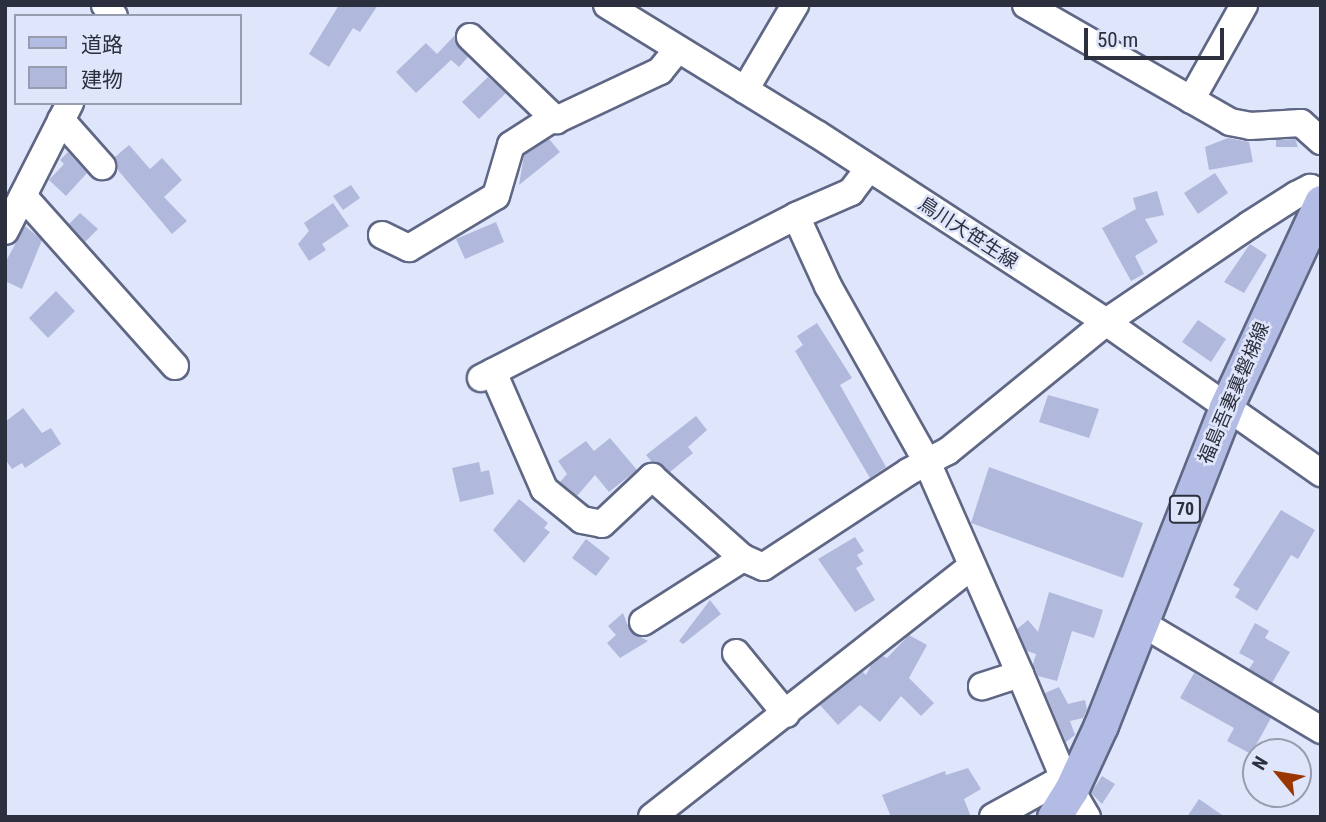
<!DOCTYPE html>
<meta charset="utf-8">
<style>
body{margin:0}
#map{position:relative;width:1326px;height:822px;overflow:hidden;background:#dfe5fa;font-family:"Roboto Condensed","Noto Sans JP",sans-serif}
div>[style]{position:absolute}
.building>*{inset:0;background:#b0b9db}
.roads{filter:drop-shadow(2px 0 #5f6785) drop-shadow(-2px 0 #5f6785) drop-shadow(0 2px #5f6785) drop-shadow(0 -2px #5f6785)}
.minor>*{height:26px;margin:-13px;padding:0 13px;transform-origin:13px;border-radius:13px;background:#fff}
.major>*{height:33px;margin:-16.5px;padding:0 16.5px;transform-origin:16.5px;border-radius:16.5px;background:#b3bce5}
span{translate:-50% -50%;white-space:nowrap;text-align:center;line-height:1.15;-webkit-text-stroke:5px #dfe5fa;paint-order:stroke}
.shield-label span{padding:2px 5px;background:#dfe5fa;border:2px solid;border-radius:5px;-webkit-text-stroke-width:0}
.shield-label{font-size:18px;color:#2c2f3d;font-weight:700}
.street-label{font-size:19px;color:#2c2f3d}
.frame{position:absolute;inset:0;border:7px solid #2c2f3d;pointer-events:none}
.legend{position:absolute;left:14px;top:14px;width:228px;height:91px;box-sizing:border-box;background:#dfe5fa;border:2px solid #979cae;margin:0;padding:9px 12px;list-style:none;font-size:21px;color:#2c2f3d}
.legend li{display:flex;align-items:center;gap:14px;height:35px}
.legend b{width:35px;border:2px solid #979cae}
.north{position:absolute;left:1242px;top:738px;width:70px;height:70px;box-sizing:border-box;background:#dfe5fa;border:2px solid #979cae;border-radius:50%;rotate:300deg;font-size:19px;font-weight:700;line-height:28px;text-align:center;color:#2c2f3d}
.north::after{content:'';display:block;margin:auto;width:24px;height:32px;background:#9a3601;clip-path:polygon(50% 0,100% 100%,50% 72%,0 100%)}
.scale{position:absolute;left:1084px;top:28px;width:140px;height:32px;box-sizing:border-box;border:4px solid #2c2f3d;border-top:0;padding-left:9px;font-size:21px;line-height:24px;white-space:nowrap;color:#2c2f3d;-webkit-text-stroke:5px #dfe5fa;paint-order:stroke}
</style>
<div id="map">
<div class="building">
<i style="clip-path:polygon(339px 5px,378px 5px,360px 32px,353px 28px,329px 67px,309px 54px)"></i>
<i style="clip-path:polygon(455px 35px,468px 57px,459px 67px,451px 60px,416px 93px,396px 72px,426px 43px,437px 54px)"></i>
<i style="clip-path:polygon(488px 77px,506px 93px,479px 119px,462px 102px)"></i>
<i style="clip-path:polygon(1228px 138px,1249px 142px,1253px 162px,1209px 170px,1205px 147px)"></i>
<i style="clip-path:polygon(549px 139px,560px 152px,519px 185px,524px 155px)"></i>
<i style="clip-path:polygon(1295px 139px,1298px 147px,1276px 147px,1276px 140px)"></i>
<i style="clip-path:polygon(129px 145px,150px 169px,162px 158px,182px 180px,164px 197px,187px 221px,172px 234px,117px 169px,115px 157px)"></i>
<i style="clip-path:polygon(68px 152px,87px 173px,66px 196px,49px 180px,64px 164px,60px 160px)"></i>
<i style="clip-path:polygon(1215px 173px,1228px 193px,1198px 214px,1184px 193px)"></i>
<i style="clip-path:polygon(351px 185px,360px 198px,343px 210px,333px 196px)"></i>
<i style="clip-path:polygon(1157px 191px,1164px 215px,1145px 219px,1158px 242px,1135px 256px,1144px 274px,1131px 281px,1102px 228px,1136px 209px,1133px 198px)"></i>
<i style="clip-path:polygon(333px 203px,349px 226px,322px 244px,326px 250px,309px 261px,298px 244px,309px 231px,304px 223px)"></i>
<i style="clip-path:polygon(80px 213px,98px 229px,85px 242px,69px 224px)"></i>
<i style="clip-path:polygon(496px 222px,504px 242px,465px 259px,456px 239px)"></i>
<i style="clip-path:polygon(25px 226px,42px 240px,22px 289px,5px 281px,5px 263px)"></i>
<i style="clip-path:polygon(1250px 244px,1267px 255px,1244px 293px,1224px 282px)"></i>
<i style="clip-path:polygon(56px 291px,75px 311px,48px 338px,29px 318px)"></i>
<i style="clip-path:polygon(1198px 320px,1226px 339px,1211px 362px,1182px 342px)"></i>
<i style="clip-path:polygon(817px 323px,852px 378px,840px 385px,886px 467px,870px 478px,795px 351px,803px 345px,797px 336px)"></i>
<i style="clip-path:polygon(1048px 395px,1099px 409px,1089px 438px,1039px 422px)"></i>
<i style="clip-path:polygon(23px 408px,42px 433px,51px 428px,61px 444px,25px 468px,22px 463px,12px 469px,5px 459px,5px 422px)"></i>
<i style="clip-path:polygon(696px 416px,707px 430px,688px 447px,693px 453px,670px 472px,652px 462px,646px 455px)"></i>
<i style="clip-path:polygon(610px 438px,637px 470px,609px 492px,595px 475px,577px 496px,560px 482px,567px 474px,558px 461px,586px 441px,594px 451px)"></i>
<i style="clip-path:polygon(479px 462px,481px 472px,489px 470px,494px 494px,460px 502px,452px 468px)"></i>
<i style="clip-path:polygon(989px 467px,1143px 523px,1123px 578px,971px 523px)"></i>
<i style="clip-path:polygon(519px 499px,548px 523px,544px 528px,550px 532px,524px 563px,493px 530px)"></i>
<i style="clip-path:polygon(1281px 510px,1315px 530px,1298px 559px,1291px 555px,1257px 611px,1235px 597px,1240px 589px,1233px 585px)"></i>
<i style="clip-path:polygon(855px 537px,864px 551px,857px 555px,863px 564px,856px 568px,875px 600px,855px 612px,818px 559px)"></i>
<i style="clip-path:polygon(586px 539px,610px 558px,596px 576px,572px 558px)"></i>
<i style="clip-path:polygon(1049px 592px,1103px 610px,1094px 638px,1072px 631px,1057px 681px,1038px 676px,1033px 664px,1036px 654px,1027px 651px,1017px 629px,1028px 620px,1038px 632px)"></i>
<i style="clip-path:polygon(710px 600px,721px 614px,683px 644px,679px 641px)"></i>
<i style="clip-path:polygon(623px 613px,630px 631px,648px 641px,620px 658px,607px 643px,616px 635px,608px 626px)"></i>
<i style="clip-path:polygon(1255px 623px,1269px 631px,1265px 638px,1290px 652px,1272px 683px,1249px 669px,1254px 661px,1239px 653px)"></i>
<i style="clip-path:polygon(909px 635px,927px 645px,909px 678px,934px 703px,921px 716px,901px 696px,880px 722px,860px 705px,838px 725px,820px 705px,863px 672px,866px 675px,871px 665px,883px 656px,887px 658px)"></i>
<i style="clip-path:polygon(1194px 673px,1271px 718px,1251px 754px,1227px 741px,1234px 728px,1180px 698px)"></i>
<i style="clip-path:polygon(1059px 687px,1068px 704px,1085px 700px,1087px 709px,1083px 718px,1070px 721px,1075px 735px,1066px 742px,1045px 693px)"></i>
<i style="clip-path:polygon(968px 768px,981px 789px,964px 799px,971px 817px,891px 817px,882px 795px,945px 771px,946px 775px)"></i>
<i style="clip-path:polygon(1102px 776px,1115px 784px,1102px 804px,1091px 793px)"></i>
<i style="clip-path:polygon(1199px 799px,1225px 817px,1187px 817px)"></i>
</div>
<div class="roads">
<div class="minor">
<i style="left:105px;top:5px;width:14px;rotate:51deg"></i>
<i style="left:607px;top:5px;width:246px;rotate:31.6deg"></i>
<i style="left:817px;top:134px;width:345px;rotate:33deg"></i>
<i style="left:1106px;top:322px;width:263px;rotate:35.1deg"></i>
<i style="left:1026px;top:5px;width:235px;rotate:29.8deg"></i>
<i style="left:1230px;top:122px;width:20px;rotate:11deg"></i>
<i style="left:1250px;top:126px;width:51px;rotate:-3.4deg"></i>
<i style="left:1301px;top:123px;width:27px;rotate:42deg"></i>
<i style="left:470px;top:37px;width:120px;rotate:44deg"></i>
<i style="left:556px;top:120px;width:115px;rotate:-25.2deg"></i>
<i style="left:660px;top:71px;width:28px;rotate:-51deg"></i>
<i style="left:745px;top:90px;width:99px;rotate:-59.5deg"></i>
<i style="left:1191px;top:100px;width:109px;rotate:-60.8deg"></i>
<i style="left:61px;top:120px;width:62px;rotate:48.3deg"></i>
<i style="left:869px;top:168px;width:30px;rotate:127deg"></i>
<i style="left:851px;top:192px;width:60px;rotate:156.4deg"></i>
<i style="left:796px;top:216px;width:77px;rotate:65.4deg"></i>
<i style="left:828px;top:286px;width:202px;rotate:60.6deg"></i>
<i style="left:927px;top:462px;width:232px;rotate:66.3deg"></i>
<i style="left:1020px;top:674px;width:40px;rotate:162deg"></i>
<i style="left:23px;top:196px;width:228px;rotate:48.2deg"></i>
<i style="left:5px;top:231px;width:144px;rotate:-63.1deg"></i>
<i style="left:382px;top:235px;width:30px;rotate:26deg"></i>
<i style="left:409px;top:248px;width:101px;rotate:-30.9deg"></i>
<i style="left:496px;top:196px;width:53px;rotate:-73.6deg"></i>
<i style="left:511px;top:145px;width:50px;rotate:-32.7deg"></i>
<i style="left:493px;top:372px;width:128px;rotate:66.4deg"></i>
<i style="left:544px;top:489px;width:49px;rotate:39.2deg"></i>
<i style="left:582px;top:520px;width:20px;rotate:11deg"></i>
<i style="left:602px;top:524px;width:69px;rotate:-43.2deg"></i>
<i style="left:652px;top:477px;width:122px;rotate:41.7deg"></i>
<i style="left:743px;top:558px;width:22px;rotate:24deg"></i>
<i style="left:763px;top:567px;width:173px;rotate:-33.2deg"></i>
<i style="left:908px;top:472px;width:45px;rotate:-27.7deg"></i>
<i style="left:948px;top:451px;width:204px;rotate:-39.2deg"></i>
<i style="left:1106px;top:322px;width:173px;rotate:-34.1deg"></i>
<i style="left:1249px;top:225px;width:56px;rotate:-32.6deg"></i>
<i style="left:1296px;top:195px;width:16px;rotate:-27deg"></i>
<i style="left:1310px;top:188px;width:12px;rotate:20deg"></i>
<i style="left:481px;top:378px;width:354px;rotate:-27.2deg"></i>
<i style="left:643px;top:622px;width:119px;rotate:-32.6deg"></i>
<i style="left:1140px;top:622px;width:211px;rotate:30.8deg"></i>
<i style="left:736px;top:653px;width:79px;rotate:50.7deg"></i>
<i style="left:1020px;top:674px;width:113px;rotate:67.1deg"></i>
<i style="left:1064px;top:778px;width:45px;rotate:59.5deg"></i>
<i style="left:652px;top:817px;width:405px;rotate:-38.1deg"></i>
<i style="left:993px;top:817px;width:81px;rotate:-28.8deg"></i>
</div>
<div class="major">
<i style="left:1054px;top:817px;width:32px;rotate:-58deg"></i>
<i style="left:1071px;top:790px;width:72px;rotate:-65.2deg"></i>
<i style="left:1101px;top:725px;width:342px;rotate:-68.5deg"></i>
<i style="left:1226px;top:407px;width:226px;rotate:-65.1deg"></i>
</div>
</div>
<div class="shield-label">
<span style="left:1185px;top:509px">70</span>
</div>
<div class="street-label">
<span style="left:968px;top:233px;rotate:33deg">鳥川大笹生線</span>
<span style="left:1234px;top:393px;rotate:-67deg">福島吾妻裏磐梯線</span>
</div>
<div class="frame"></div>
<ul class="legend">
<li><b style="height:9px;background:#b3bce5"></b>道路</li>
<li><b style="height:19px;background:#b0b9db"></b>建物</li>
</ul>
<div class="north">N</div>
<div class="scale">50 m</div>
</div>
